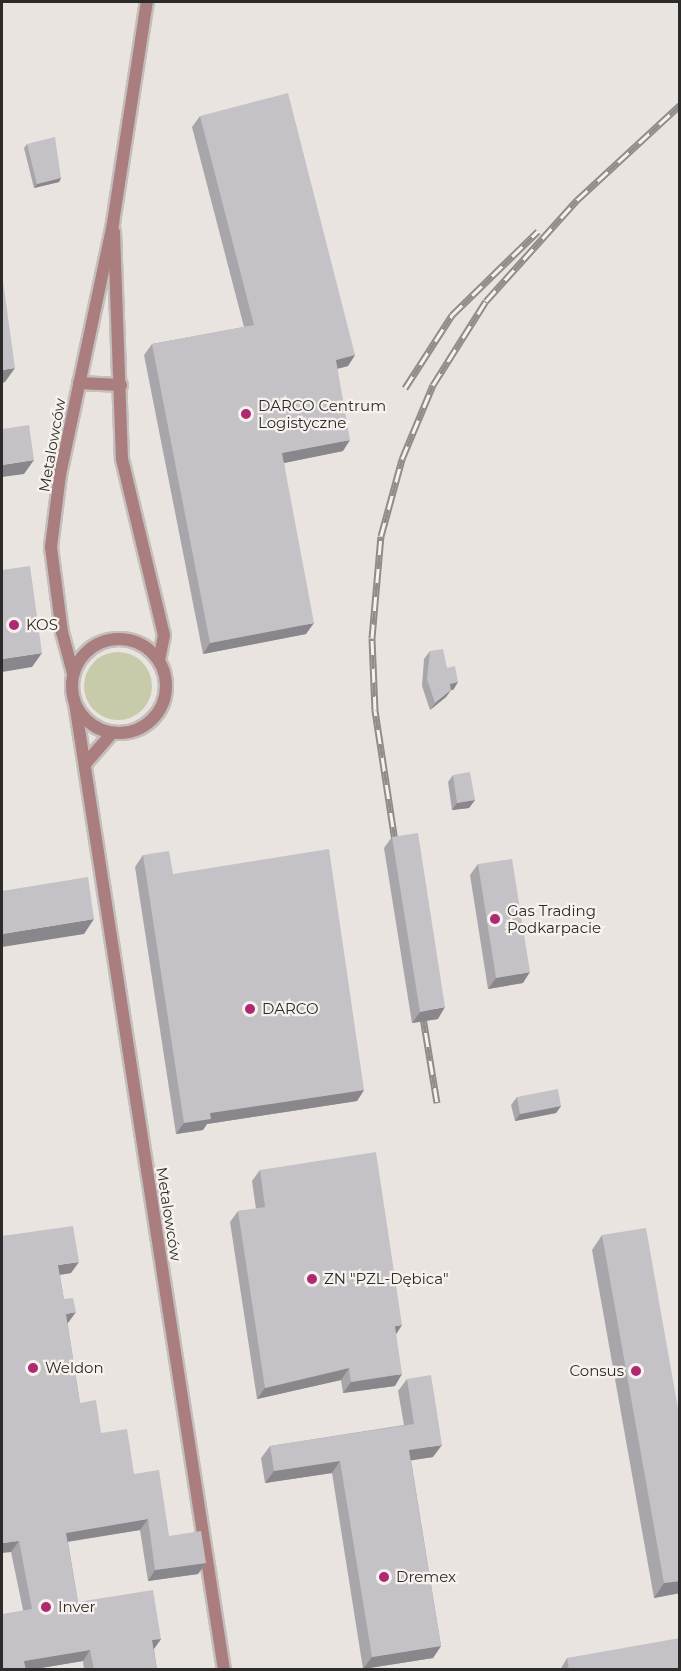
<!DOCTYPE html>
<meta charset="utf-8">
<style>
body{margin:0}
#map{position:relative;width:681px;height:1671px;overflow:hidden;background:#eae4e0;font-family:Montserrat,sans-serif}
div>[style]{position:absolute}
.green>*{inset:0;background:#c8cbaa}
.round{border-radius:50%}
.roads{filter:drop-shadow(2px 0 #c4bfbb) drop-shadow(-2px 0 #c4bfbb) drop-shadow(0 2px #c4bfbb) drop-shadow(0 -2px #c4bfbb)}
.street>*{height:12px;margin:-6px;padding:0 6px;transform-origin:6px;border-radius:6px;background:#aa7e7e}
.street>.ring{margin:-6px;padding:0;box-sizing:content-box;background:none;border:12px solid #aa7e7e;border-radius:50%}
.rail>*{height:7px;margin-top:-3.5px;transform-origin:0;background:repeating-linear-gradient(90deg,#f7f2ed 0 14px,#908c89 0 28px);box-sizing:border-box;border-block:2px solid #908c89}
.wall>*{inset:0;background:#a9a6ab}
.shaded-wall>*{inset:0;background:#89878b}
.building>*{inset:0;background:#c4c1c7}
.dots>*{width:16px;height:16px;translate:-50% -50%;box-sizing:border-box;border:3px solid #f7f2ed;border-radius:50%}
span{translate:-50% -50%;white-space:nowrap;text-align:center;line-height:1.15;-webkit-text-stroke:4.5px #f7f2ed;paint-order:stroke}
.poi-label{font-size:15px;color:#2d2b29}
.left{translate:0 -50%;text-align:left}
.right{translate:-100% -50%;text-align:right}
.street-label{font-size:15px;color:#2d2b29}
.frame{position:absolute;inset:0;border:3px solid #2d2b29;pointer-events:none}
</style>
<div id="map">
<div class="green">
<i class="round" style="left:84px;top:652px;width:68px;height:68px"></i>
</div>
<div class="roads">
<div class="street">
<i style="left:114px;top:232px;width:227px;rotate:88deg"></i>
<i style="left:122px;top:459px;width:181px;rotate:76.6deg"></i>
<i style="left:164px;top:635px;width:25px;rotate:101deg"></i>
<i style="left:79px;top:383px;width:42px;rotate:2.7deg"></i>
<i class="ring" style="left:72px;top:639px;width:82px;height:82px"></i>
<i style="left:73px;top:673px;width:42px;rotate:-105deg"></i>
<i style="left:62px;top:632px;width:86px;rotate:-97.4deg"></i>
<i style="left:51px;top:547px;width:73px;rotate:-82.9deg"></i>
<i style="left:60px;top:475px;width:258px;rotate:-78.1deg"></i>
<i style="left:113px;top:223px;width:224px;rotate:-81.3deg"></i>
<i style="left:75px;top:703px;width:978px;rotate:81.24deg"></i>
<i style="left:85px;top:764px;width:41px;rotate:-48.9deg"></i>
</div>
</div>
<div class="rail">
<i style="left:405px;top:388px;width:87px;rotate:-57.2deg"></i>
<i style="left:452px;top:315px;width:120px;rotate:-44.3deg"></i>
<i style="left:397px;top:854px;width:146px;rotate:-98.7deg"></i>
<i style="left:375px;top:710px;width:72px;rotate:-92.4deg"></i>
<i style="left:372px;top:638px;width:102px;rotate:-85deg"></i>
<i style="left:381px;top:536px;width:80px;rotate:-74.7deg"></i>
<i style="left:402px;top:459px;width:80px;rotate:-67.3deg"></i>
<i style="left:433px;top:385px;width:99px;rotate:-57.8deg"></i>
<i style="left:486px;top:301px;width:136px;rotate:-48deg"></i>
<i style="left:577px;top:200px;width:140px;rotate:-42.7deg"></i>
<i style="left:421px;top:1005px;width:99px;rotate:80.7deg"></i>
</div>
<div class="wall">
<i style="clip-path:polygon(200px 116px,355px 355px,348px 366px,337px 369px,343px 451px,284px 463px,306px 634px,203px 654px,144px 355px,152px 344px,244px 327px,192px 127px)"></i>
<i style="clip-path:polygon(27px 144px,61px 178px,59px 182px,34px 188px,24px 148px)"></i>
<i style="clip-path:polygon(430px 651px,447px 668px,458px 682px,453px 690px,451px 690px,446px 697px,430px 710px,422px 686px,424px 659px)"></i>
<i style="clip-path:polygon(453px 775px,475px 800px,469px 808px,452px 810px,448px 782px)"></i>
<i style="clip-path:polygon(392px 837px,438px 1019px,412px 1023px,384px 848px)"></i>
<i style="clip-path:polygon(143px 855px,173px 874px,364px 1090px,357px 1101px,207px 1124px,203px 1130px,176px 1134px,135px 867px)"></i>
<i style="clip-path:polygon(478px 864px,523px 983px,488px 989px,470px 875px)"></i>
<i style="clip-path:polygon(517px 1097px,561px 1106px,556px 1113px,515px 1121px,511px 1105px)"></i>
<i style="clip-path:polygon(260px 1170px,396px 1333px,395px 1386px,343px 1393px,341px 1380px,257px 1399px,230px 1222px,238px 1211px,256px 1209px,252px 1181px)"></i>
<i style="clip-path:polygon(602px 1235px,680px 1420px,680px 1593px,654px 1598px,592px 1250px)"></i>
<i style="clip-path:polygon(2px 1236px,71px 1273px,60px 1275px,80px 1403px,101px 1433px,134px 1474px,169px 1536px,206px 1563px,198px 1574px,148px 1581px,140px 1530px,68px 1542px,78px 1602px,161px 1639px,154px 1649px,157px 1670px,84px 1670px,83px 1661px,29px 1670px,2px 1670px,23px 1610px,11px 1552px)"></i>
<i style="clip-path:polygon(407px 1379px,433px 1457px,411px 1460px,441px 1646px,433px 1658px,363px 1669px,332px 1473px,265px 1483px,261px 1458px,270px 1446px,404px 1425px,398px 1391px)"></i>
<i style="clip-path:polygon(567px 1658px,680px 1670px,560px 1670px)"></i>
</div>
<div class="shaded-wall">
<i style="clip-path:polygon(61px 178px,59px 182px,34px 188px,37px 184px)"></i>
<i style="clip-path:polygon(355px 355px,348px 366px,328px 371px,336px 360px)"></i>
<i style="clip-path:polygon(15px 368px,5px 382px,2px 383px,2px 370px)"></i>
<i style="clip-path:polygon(350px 440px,343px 451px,274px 465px,282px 453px)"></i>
<i style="clip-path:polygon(34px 460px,24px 474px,2px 477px,2px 465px)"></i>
<i style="clip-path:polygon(314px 623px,306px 634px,203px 654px,210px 643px)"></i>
<i style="clip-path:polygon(42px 653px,32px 667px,2px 672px,2px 659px)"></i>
<i style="clip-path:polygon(458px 682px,453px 690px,451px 690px,446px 697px,430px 710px,450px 684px)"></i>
<i style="clip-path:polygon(475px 800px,469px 808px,452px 810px,457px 803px)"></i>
<i style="clip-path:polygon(94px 919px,84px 934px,2px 947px,2px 934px)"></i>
<i style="clip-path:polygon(530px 972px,523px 983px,488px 989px,496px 978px)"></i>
<i style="clip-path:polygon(445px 1007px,438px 1019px,412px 1023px,420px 1012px)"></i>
<i style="clip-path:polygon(364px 1090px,357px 1101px,207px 1124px,203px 1130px,176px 1134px,184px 1123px,210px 1113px)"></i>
<i style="clip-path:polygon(561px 1106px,556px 1113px,515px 1121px,520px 1114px)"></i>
<i style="clip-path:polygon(79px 1262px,71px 1273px,51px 1276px,58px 1265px)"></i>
<i style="clip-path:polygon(76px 1312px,68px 1323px,58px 1325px,66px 1314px)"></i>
<i style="clip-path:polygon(402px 1325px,395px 1336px,395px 1326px)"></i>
<i style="clip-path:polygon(349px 1368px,341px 1380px,257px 1399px,265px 1388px)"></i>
<i style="clip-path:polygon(402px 1374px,395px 1386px,343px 1393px,351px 1382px)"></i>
<i style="clip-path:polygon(442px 1445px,433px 1457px,401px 1462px,409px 1450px)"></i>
<i style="clip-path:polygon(340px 1461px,332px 1473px,265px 1483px,274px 1471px)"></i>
<i style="clip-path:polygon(148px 1519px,140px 1530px,58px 1543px,66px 1533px)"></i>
<i style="clip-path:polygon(19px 1541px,11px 1552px,2px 1553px,2px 1543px)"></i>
<i style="clip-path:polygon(206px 1563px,198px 1574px,148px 1581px,155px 1570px)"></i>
<i style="clip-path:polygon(680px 1581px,680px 1593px,654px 1598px,664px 1583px)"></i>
<i style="clip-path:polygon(161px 1639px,153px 1650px,152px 1640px)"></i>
<i style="clip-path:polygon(441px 1646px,433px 1658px,363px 1669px,372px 1657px)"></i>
<i style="clip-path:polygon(90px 1650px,83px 1661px,29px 1670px,18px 1670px,24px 1661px)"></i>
</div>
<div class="building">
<i style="clip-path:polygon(288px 93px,355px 355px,336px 360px,350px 440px,282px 453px,314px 623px,210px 643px,152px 344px,254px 325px,200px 116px)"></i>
<i style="clip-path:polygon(55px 137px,61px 178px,37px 184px,27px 144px)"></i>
<i style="clip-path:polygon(2px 274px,15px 368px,2px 370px)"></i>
<i style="clip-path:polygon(29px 425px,34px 460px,2px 465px,2px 429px)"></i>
<i style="clip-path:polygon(30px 566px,42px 653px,2px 659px,2px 570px)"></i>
<i style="clip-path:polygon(443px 649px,447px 668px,455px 666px,458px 682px,450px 684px,451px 690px,435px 703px,427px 679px,430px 651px)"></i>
<i style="clip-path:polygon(470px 772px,475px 800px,457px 803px,453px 775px)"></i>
<i style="clip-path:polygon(418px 833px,445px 1007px,420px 1012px,392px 837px)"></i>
<i style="clip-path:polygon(329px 849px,364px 1090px,210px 1113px,211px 1119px,184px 1123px,143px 855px,169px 851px,173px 874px)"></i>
<i style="clip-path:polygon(512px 859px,530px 972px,496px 978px,478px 864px)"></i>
<i style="clip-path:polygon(88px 877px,94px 919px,2px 934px,2px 891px)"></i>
<i style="clip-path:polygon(558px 1089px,561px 1106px,520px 1114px,517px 1097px)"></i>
<i style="clip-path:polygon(376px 1152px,402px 1325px,395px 1326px,402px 1374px,351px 1382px,349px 1368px,265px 1388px,238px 1211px,265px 1207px,260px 1170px)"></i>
<i style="clip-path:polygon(73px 1226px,79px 1262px,58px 1265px,64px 1299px,73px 1298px,76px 1312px,66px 1314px,80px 1403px,96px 1400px,101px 1433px,127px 1429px,134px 1474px,159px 1470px,169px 1536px,201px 1531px,206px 1563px,155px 1570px,148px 1519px,66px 1533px,78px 1602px,153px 1590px,161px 1639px,152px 1640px,157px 1670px,94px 1670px,90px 1650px,24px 1661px,26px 1670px,2px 1670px,2px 1614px,32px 1609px,19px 1541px,2px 1543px,2px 1236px)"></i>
<i style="clip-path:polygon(646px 1228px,680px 1420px,680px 1581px,664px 1583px,602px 1235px)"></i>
<i style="clip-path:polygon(431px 1375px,442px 1445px,409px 1450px,441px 1646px,372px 1657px,340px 1461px,274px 1471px,270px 1446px,414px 1424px,407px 1379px)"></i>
<i style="clip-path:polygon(680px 1638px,680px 1670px,569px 1670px,567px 1658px)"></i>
</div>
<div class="dots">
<i style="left:246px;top:414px;background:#ad2971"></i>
<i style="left:14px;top:625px;background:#ad2971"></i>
<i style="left:495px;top:919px;background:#ad2971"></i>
<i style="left:250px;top:1009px;background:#ad2971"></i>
<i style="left:312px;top:1279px;background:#ad2971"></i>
<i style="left:33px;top:1368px;background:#ad2971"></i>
<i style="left:636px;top:1371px;background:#ad2971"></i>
<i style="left:384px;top:1577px;background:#ad2971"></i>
<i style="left:46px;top:1607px;background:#ad2971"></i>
</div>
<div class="poi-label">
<span class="left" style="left:258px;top:414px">DARCO Centrum<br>Logistyczne</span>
<span class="left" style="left:26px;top:625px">KOS</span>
<span class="left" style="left:507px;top:919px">Gas Trading<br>Podkarpacie</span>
<span class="left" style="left:262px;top:1009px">DARCO</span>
<span class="left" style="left:324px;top:1279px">ZN "PZL-Dębica"</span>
<span class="left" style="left:45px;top:1368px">Weldon</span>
<span class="right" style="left:624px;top:1371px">Consus</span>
<span class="left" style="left:396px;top:1577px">Dremex</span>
<span class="left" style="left:58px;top:1607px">Inver</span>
</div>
<div class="street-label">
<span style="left:52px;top:445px;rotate:-80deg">Metalowców</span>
<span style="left:169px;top:1214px;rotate:81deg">Metalowców</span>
</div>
<div class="frame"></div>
</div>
